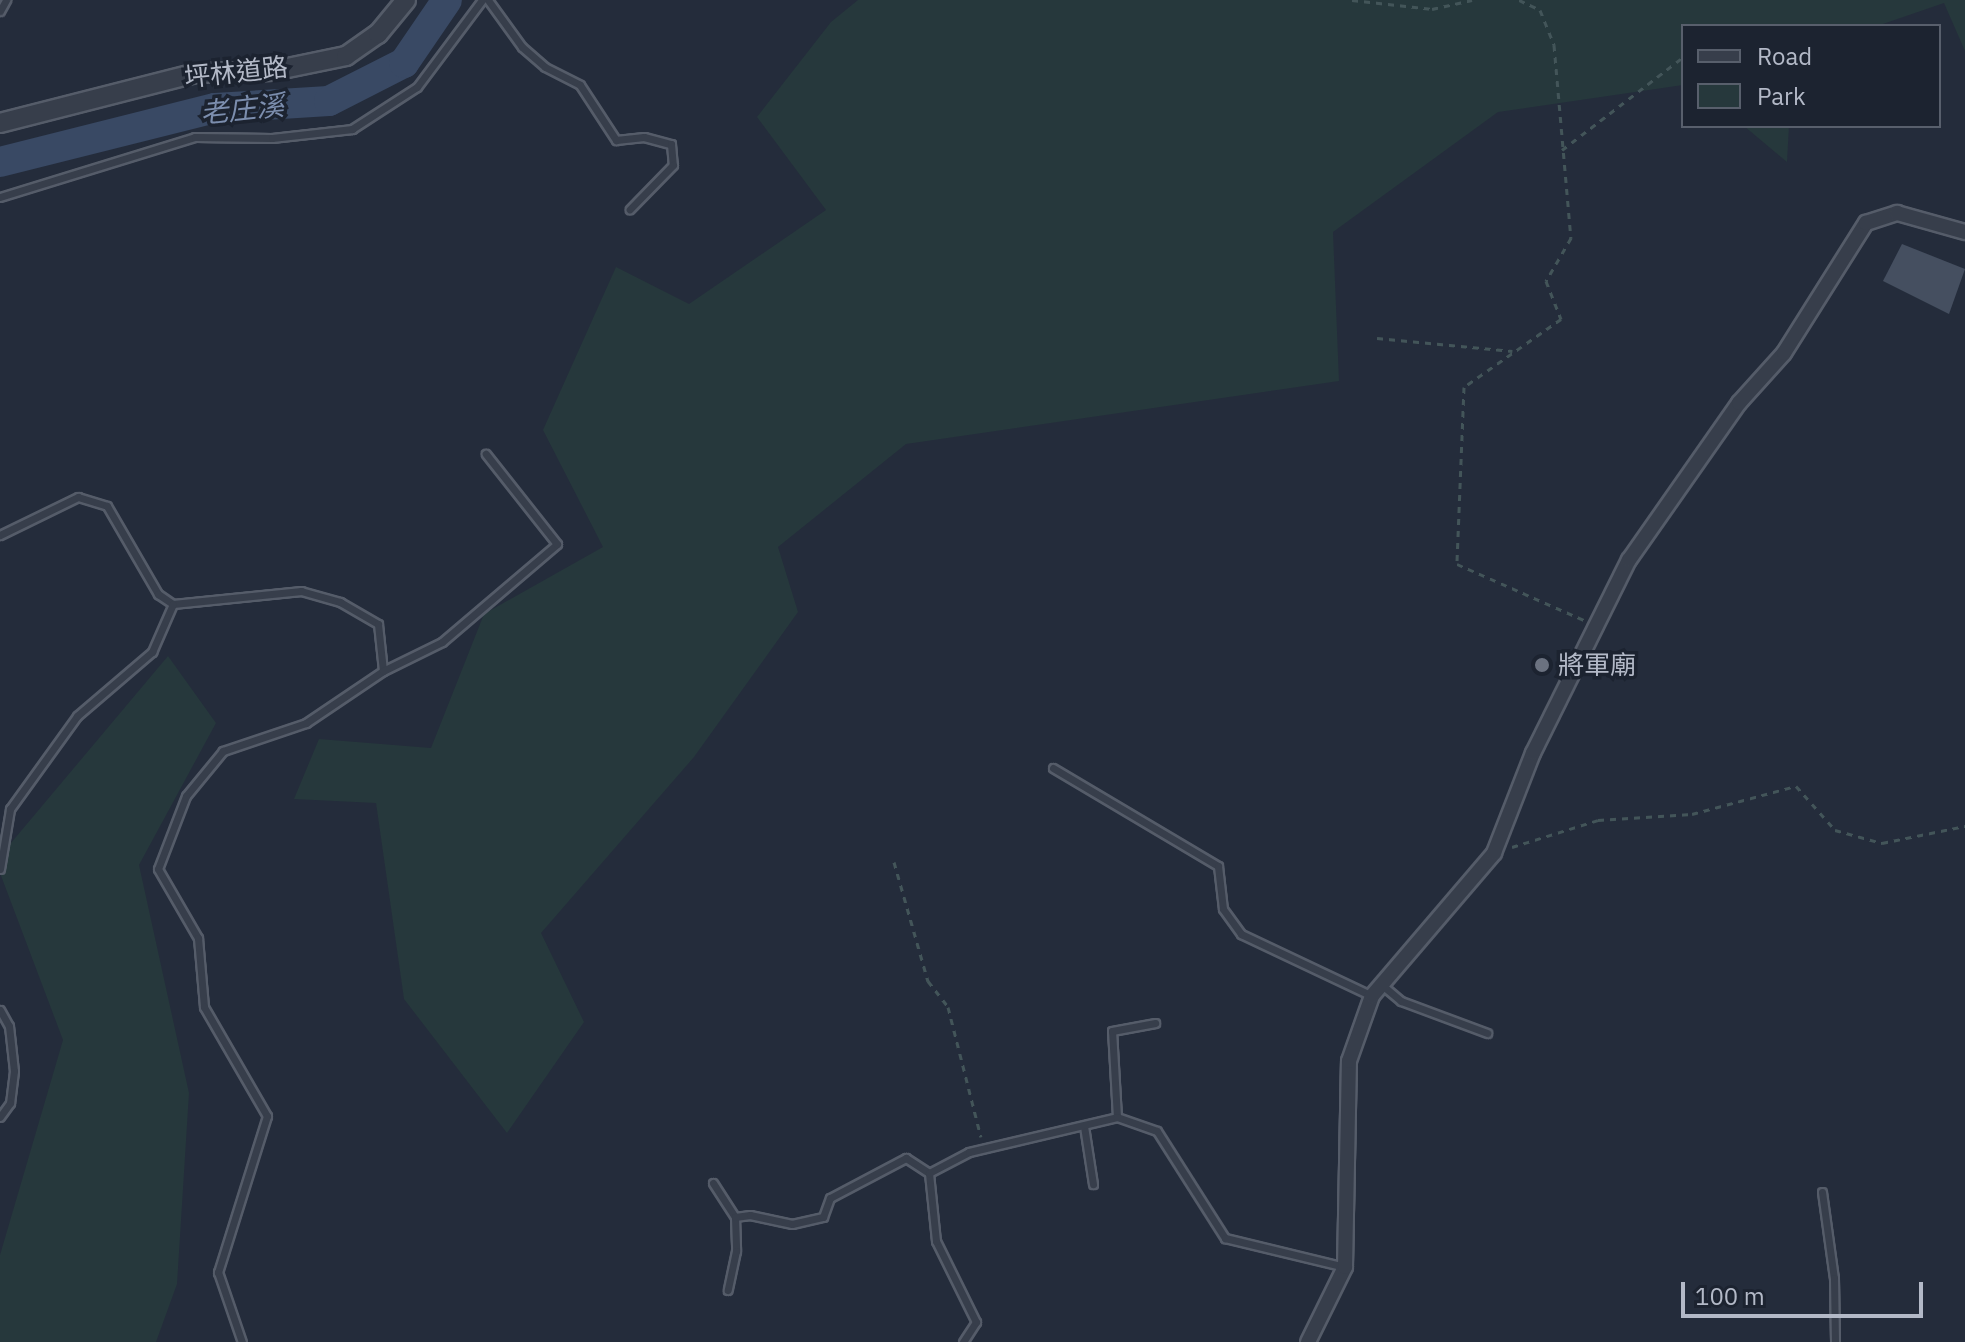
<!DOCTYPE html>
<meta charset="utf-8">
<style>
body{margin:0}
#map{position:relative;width:1965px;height:1342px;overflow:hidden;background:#242c3b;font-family:"IBM Plex Sans","Noto Sans TC",sans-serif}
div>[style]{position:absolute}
.green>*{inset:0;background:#26383c}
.river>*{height:30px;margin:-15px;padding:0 15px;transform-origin:15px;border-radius:15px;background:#394964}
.building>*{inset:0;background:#454f60}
.path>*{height:3px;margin-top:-1.5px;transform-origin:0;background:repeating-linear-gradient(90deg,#435559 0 6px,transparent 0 12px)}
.roads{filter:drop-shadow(2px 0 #555c69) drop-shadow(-2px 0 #555c69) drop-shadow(0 2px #555c69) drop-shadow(0 -2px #555c69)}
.service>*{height:7px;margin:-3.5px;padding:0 3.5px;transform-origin:3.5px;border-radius:3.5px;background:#373e4b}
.minor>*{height:14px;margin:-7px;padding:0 7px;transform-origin:7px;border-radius:7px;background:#373e4b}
.tertiary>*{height:18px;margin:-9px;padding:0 9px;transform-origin:9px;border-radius:9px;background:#373e4b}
.dots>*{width:22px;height:22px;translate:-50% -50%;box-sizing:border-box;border:4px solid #1c2330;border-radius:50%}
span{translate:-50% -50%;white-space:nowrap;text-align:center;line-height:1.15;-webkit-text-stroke:7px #1c2330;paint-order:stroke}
.street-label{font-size:26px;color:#b3b9c7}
.poi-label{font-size:26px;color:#b3b9c7}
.left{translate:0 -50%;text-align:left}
.water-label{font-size:28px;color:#7c8eae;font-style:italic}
.legend{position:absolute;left:1681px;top:24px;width:260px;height:104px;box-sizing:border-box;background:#1c2330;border:2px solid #585f6c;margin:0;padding:10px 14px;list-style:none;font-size:24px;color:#b3b9c7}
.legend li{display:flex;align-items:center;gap:16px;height:40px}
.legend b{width:40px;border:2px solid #585f6c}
.scale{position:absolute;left:1681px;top:1282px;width:242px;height:36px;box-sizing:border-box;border:4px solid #b3b9c7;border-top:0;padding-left:10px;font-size:24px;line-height:28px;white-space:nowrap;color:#b3b9c7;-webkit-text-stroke:6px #1c2330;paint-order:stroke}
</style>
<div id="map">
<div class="green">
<i style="clip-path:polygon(858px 0,1965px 0,1965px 51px,1944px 3px,1877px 26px,1683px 26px,1683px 85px,1498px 112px,1333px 232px,1339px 381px,906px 444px,778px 547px,798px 612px,694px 757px,541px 933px,584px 1022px,507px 1133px,404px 999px,376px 803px,294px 799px,319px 739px,431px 748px,484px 614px,603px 547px,543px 430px,616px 267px,689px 304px,826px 210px,757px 117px,831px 22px)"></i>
<i style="clip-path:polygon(1744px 126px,1789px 126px,1787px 162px)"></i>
<i style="clip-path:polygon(168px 656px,216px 723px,139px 865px,189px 1093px,177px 1284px,156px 1342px,0 1342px,0 1255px,63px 1040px,0 873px,0 856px)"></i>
</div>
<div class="river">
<i style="left:0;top:162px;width:222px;rotate:-14.1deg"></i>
<i style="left:215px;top:108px;width:114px;rotate:-3.5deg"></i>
<i style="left:329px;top:101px;width:84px;rotate:-26.9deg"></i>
<i style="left:404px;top:63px;width:76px;rotate:-55.7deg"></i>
</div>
<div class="building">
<i style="clip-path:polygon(1902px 244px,1965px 269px,1949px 314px,1883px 281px)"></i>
</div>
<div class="path">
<i style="left:1352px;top:0;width:81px;rotate:6.4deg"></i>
<i style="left:1432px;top:9px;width:41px;rotate:-12.7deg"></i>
<i style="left:1519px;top:0;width:23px;rotate:25deg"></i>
<i style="left:1540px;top:10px;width:38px;rotate:68deg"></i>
<i style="left:1554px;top:45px;width:194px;rotate:85deg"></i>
<i style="left:1571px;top:238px;width:50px;rotate:120.2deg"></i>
<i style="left:1546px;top:281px;width:41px;rotate:68.5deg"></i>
<i style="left:1561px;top:319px;width:118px;rotate:145deg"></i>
<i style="left:1464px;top:387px;width:177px;rotate:92.3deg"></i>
<i style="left:1457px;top:564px;width:139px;rotate:23.8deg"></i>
<i style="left:1562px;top:150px;width:153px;rotate:-37.5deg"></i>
<i style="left:1377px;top:338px;width:136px;rotate:5.5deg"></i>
<i style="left:1512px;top:847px;width:90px;rotate:-17.4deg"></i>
<i style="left:1598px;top:820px;width:94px;rotate:-3.7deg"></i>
<i style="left:1692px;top:814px;width:108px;rotate:-15.1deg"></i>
<i style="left:1796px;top:786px;width:59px;rotate:48.4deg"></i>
<i style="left:1835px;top:830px;width:49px;rotate:15.5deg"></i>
<i style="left:1882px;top:843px;width:85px;rotate:-11.6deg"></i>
<i style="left:894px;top:862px;width:124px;rotate:74.1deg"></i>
<i style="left:928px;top:981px;width:33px;rotate:52deg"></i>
<i style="left:948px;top:1007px;width:134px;rotate:75.8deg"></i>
</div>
<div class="roads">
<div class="service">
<i style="left:488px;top:0;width:58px;rotate:54.1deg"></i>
<i style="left:522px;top:47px;width:30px;rotate:41deg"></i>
<i style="left:545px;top:67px;width:39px;rotate:27deg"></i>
<i style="left:580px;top:85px;width:66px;rotate:56.8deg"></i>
<i style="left:616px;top:140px;width:28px;rotate:-6deg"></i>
<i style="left:644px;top:137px;width:28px;rotate:15deg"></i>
<i style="left:671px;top:144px;width:21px;rotate:85deg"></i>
<i style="left:673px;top:165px;width:62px;rotate:134.3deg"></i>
<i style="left:0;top:11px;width:13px;rotate:-61deg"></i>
<i style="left:0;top:197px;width:204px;rotate:-17.1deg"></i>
<i style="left:195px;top:137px;width:77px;rotate:0.7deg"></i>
<i style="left:272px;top:138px;width:81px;rotate:-6.4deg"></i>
<i style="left:352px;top:129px;width:77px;rotate:-32.9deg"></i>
<i style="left:417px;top:87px;width:109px;rotate:-53.2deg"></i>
<i style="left:0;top:535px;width:87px;rotate:-26deg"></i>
<i style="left:78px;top:497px;width:30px;rotate:17deg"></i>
<i style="left:107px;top:506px;width:102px;rotate:59.9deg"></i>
<i style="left:158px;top:594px;width:18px;rotate:34deg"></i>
<i style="left:173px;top:604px;width:129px;rotate:-5.8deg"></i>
<i style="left:301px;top:591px;width:41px;rotate:15.8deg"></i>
<i style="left:340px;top:602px;width:44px;rotate:30.1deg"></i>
<i style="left:378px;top:624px;width:47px;rotate:83.9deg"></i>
<i style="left:383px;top:671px;width:93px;rotate:146deg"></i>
<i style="left:306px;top:723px;width:88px;rotate:161.4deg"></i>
<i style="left:223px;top:751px;width:58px;rotate:129.4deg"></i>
<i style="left:186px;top:796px;width:78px;rotate:111deg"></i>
<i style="left:158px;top:869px;width:80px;rotate:59.9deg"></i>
<i style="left:198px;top:938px;width:69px;rotate:85deg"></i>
<i style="left:204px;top:1007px;width:126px;rotate:60deg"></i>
<i style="left:267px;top:1116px;width:164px;rotate:107.4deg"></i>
<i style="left:218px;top:1272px;width:74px;rotate:71.1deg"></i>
<i style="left:383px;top:671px;width:66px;rotate:-26.2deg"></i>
<i style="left:442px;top:642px;width:151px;rotate:-40.4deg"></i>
<i style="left:557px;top:544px;width:115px;rotate:-128.3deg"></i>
<i style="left:1053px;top:768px;width:192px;rotate:30.7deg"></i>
<i style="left:1218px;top:866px;width:43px;rotate:83.4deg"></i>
<i style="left:1223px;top:909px;width:31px;rotate:54deg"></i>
<i style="left:1241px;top:934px;width:145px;rotate:25.3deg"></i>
<i style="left:0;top:869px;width:61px;rotate:-80.5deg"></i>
<i style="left:10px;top:809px;width:115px;rotate:-54.2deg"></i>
<i style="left:77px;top:716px;width:99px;rotate:-40.5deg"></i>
<i style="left:152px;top:652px;width:52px;rotate:-66.4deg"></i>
<i style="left:1382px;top:985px;width:25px;rotate:40deg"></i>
<i style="left:1401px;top:1001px;width:92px;rotate:20.4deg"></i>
<i style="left:0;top:1010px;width:18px;rotate:61deg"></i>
<i style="left:9px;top:1026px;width:45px;rotate:83.7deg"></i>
<i style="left:14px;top:1071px;width:32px;rotate:97deg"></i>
<i style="left:10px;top:1103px;width:17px;rotate:126deg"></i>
<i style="left:1117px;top:1117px;width:86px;rotate:-93.3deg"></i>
<i style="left:1112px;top:1031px;width:44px;rotate:-10.5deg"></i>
<i style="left:1084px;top:1126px;width:59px;rotate:81.2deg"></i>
<i style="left:713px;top:1183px;width:40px;rotate:57.1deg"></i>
<i style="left:735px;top:1217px;width:34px;rotate:88deg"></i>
<i style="left:736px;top:1251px;width:40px;rotate:102deg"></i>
<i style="left:1822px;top:1192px;width:87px;rotate:82.1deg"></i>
<i style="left:1834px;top:1278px;width:64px;rotate:89.1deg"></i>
<i style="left:735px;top:1217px;width:15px;rotate:-8deg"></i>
<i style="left:750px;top:1215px;width:43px;rotate:12.1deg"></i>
<i style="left:792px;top:1224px;width:32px;rotate:-13deg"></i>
<i style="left:823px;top:1217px;width:20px;rotate:-70deg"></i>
<i style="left:830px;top:1198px;width:86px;rotate:-27.8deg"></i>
<i style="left:906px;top:1158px;width:27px;rotate:33deg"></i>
<i style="left:963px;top:1342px;width:24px;rotate:-57deg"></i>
<i style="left:976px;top:1322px;width:90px;rotate:-116.3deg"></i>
<i style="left:936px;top:1241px;width:68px;rotate:-95.9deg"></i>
<i style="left:929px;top:1173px;width:45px;rotate:-27.7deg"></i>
<i style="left:969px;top:1152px;width:152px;rotate:-13.3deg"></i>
<i style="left:1117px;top:1117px;width:42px;rotate:19.3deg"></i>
<i style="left:1157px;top:1131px;width:127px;rotate:57.6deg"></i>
<i style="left:1225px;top:1238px;width:123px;rotate:13.6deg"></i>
</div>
<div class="minor">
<i style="left:1308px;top:1342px;width:84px;rotate:-63.7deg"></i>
<i style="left:1345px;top:1267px;width:206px;rotate:-88.9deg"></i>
<i style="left:1349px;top:1061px;width:69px;rotate:-70.5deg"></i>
<i style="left:1372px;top:996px;width:188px;rotate:-49.5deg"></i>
<i style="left:1494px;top:853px;width:107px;rotate:-68.7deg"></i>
<i style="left:1533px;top:753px;width:216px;rotate:-63.6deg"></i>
<i style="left:1629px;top:560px;width:192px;rotate:-55deg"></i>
<i style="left:1739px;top:403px;width:67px;rotate:-48deg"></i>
<i style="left:1784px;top:353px;width:154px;rotate:-57.8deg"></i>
<i style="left:1866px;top:223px;width:33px;rotate:-18deg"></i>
<i style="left:1897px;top:213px;width:71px;rotate:15.6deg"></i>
</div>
<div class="tertiary">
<i style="left:0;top:123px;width:202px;rotate:-14.3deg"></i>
<i style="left:196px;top:73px;width:77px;rotate:-1.5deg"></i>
<i style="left:273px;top:71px;width:75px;rotate:-11.6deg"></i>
<i style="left:346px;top:56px;width:39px;rotate:-35deg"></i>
<i style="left:378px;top:34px;width:44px;rotate:-50.5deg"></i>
</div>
</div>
<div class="dots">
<i style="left:1542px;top:665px;background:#6b7280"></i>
</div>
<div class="street-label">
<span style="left:236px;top:72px;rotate:-6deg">坪林道路</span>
</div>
<div class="poi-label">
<span class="left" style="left:1558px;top:665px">將軍廟</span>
</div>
<div class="water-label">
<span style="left:242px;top:109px;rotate:-6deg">老庄溪</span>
</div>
<ul class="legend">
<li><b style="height:10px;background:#373e4b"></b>Road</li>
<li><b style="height:22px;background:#26383c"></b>Park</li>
</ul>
<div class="scale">100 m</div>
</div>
